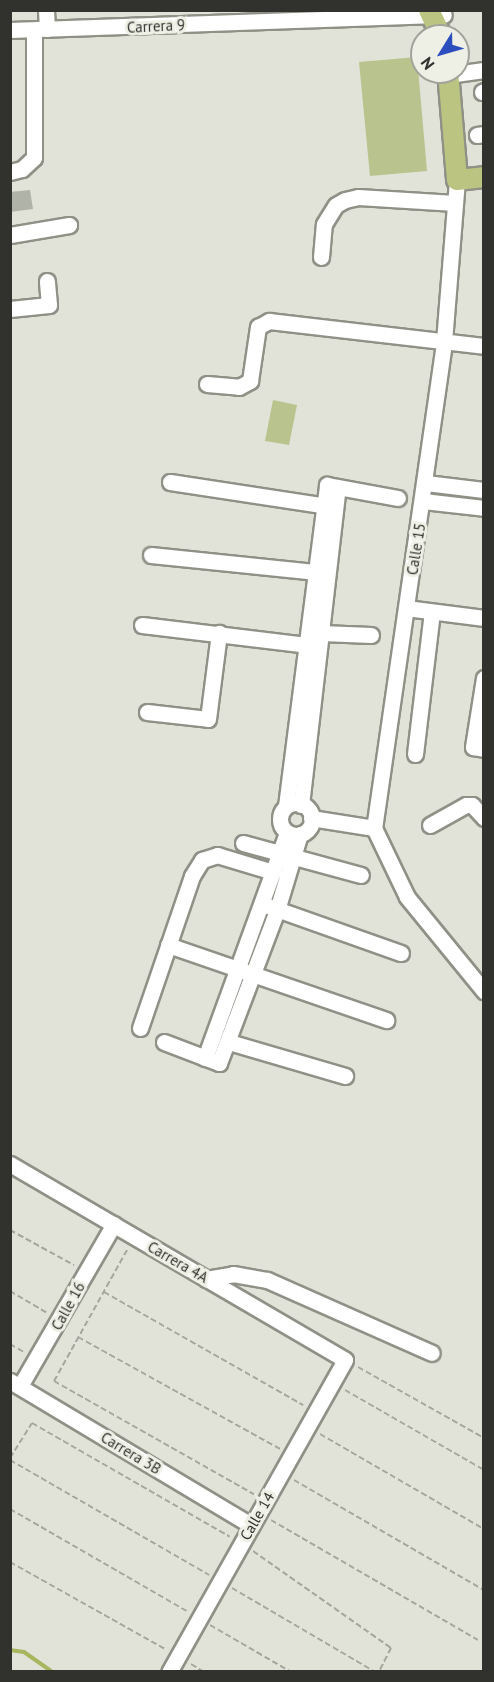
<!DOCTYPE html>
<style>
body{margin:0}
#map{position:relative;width:494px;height:1682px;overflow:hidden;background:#e1e3d8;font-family:"PT Sans",sans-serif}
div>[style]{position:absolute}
.green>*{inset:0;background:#b9c38d}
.stream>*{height:4px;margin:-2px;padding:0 2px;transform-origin:2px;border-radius:2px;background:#a8b660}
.building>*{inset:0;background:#b0b3a8}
.path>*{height:2px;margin-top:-1px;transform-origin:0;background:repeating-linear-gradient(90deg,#a5a79e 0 6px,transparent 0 9px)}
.roads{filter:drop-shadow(2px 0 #8f9187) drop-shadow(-2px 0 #8f9187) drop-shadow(0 2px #8f9187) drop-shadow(0 -2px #8f9187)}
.minor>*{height:15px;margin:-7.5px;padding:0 7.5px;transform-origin:7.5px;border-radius:7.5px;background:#fff}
.minor>.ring{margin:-7.5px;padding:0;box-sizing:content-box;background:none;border:15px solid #fff;border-radius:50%}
.major>*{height:20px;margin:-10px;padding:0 10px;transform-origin:10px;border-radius:10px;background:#bbc480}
span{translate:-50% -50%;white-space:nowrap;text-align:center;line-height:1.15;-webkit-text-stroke:6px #eef0e5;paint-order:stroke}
.street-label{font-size:15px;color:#31322e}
.frame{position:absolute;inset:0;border:12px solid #31322e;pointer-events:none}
.north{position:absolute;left:410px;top:24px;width:60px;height:60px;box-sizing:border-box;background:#eef0e5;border:2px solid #a2a49c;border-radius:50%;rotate:233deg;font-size:16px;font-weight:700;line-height:24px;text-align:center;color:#31322e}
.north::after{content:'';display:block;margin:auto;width:21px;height:27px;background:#2c4dbd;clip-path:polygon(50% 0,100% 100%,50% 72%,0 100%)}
</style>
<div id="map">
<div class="green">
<i style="clip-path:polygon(417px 57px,427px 171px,370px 176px,359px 62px)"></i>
<i style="clip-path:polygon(273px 400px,297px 405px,289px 445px,265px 441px)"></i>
</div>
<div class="stream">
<i style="left:10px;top:1650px;width:14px;rotate:8deg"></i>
<i style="left:24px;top:1652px;width:35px;rotate:35deg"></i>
</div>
<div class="building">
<i style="clip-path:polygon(30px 190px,33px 209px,10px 212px,10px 192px)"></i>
</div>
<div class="path">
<i style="left:10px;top:1230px;width:73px;rotate:28.7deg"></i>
<i style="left:127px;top:1250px;width:150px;rotate:119.1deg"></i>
<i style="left:54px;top:1381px;width:230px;rotate:29.5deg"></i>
<i style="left:10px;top:1291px;width:43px;rotate:30.7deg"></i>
<i style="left:104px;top:1292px;width:229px;rotate:29.6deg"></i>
<i style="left:78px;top:1337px;width:231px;rotate:29deg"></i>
<i style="left:10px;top:1344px;width:16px;rotate:30deg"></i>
<i style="left:358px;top:1367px;width:145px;rotate:29.4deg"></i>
<i style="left:345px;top:1390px;width:160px;rotate:29.9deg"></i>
<i style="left:320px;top:1434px;width:190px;rotate:30.1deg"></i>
<i style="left:10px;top:1458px;width:41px;rotate:-57.8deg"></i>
<i style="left:32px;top:1423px;width:228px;rotate:29.9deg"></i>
<i style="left:10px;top:1460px;width:230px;rotate:30deg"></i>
<i style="left:294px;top:1480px;width:220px;rotate:30.1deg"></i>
<i style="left:10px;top:1509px;width:204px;rotate:30deg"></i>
<i style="left:271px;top:1520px;width:239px;rotate:30.1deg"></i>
<i style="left:253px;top:1551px;width:169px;rotate:35.1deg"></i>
<i style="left:391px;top:1648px;width:27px;rotate:117deg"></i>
<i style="left:10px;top:1562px;width:178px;rotate:29.3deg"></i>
<i style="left:232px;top:1588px;width:166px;rotate:30.4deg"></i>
<i style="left:210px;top:1625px;width:94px;rotate:30.1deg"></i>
<i style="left:191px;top:1664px;width:15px;rotate:32deg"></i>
</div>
<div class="roads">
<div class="minor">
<i style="left:46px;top:10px;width:19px;rotate:87deg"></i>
<i style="left:10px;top:30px;width:434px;rotate:-2deg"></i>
<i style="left:448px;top:75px;width:36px;rotate:-8deg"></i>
<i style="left:482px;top:92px;width:2px;rotate:-27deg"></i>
<i style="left:477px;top:135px;width:7px;rotate:-8deg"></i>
<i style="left:10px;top:172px;width:12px;rotate:-14deg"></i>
<i style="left:22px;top:169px;width:16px;rotate:-43deg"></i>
<i style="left:34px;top:158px;width:128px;rotate:-90deg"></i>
<i style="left:457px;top:180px;width:164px;rotate:94.6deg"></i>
<i style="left:444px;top:343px;width:490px;rotate:98.2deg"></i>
<i style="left:374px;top:828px;width:76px;rotate:64.4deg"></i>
<i style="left:407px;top:897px;width:122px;rotate:50.7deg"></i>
<i style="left:10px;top:235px;width:60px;rotate:-9.6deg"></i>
<i style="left:321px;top:257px;width:33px;rotate:-85deg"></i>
<i style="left:324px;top:224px;width:22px;rotate:-58deg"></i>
<i style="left:336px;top:205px;width:10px;rotate:-29deg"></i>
<i style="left:345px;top:200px;width:13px;rotate:-13deg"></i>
<i style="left:358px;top:197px;width:97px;rotate:3.5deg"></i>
<i style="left:10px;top:309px;width:39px;rotate:-6deg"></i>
<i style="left:49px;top:305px;width:24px;rotate:-95deg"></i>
<i style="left:207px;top:384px;width:32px;rotate:5deg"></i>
<i style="left:239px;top:387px;width:13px;rotate:-29deg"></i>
<i style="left:250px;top:381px;width:55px;rotate:-81.6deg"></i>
<i style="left:258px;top:327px;width:13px;rotate:-29deg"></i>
<i style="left:269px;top:321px;width:216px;rotate:6.6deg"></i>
<i style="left:170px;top:482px;width:165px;rotate:8.7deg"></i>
<i style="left:426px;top:483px;width:58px;rotate:6.9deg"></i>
<i style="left:423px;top:501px;width:61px;rotate:6.5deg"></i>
<i style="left:151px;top:555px;width:174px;rotate:5.9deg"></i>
<i style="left:406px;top:608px;width:79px;rotate:7.3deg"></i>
<i style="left:142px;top:625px;width:174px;rotate:6.9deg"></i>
<i style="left:321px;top:633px;width:50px;rotate:2.3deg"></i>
<i style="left:484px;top:678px;width:70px;rotate:99.1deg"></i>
<i style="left:473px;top:747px;width:11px;rotate:10deg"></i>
<i style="left:147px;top:712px;width:61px;rotate:6.5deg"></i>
<i style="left:208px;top:719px;width:87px;rotate:-82.7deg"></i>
<i style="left:415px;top:754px;width:143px;rotate:-83.2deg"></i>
<i class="ring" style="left:280px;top:803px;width:17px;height:17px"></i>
<i style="left:301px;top:805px;width:320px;rotate:-83.4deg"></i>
<i style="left:286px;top:806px;width:324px;rotate:-82.7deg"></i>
<i style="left:327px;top:485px;width:72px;rotate:10.4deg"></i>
<i style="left:311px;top:818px;width:64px;rotate:9deg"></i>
<i style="left:430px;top:825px;width:41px;rotate:-29.1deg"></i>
<i style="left:466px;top:805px;width:6px"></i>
<i style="left:472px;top:805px;width:18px;rotate:47deg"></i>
<i style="left:243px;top:843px;width:122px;rotate:15.2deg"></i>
<i style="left:268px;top:906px;width:141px;rotate:19.5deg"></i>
<i style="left:168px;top:945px;width:231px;rotate:19deg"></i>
<i style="left:140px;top:1028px;width:161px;rotate:-71.1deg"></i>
<i style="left:192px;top:876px;width:19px;rotate:-58deg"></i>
<i style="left:202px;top:860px;width:16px;rotate:-18deg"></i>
<i style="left:217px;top:855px;width:59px;rotate:16.9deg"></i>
<i style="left:164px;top:1042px;width:59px;rotate:20.9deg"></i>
<i style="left:219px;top:1063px;width:164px;rotate:-69.2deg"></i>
<i style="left:277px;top:910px;width:79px;rotate:-73.2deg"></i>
<i style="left:229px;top:1042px;width:121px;rotate:16.3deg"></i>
<i style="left:205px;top:1058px;width:239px;rotate:-70deg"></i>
<i style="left:10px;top:1164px;width:388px;rotate:30.3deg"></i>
<i style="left:345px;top:1360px;width:358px;rotate:119.4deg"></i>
<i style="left:206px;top:1279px;width:27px;rotate:-10deg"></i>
<i style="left:233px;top:1274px;width:35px;rotate:10deg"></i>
<i style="left:267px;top:1280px;width:180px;rotate:23.9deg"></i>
<i style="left:10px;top:1381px;width:281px;rotate:30.9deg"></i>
<i style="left:20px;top:1386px;width:187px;rotate:-59.9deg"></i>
</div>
<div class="major">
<i style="left:429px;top:10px;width:29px;rotate:65deg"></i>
<i style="left:448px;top:72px;width:108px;rotate:85.2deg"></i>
<i style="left:457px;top:180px;width:27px;rotate:-6deg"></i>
</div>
</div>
<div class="street-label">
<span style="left:156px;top:26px;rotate:-3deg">Carrera 9</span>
<span style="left:416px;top:549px;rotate:-81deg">Calle 15</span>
<span style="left:178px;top:1262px;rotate:30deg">Carrera 4A</span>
<span style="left:68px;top:1306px;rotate:-61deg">Calle 16</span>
<span style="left:131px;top:1453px;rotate:31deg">Carrera 3B</span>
<span style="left:257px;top:1516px;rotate:-60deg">Calle 14</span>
</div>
<div class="frame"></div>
<div class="north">N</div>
</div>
